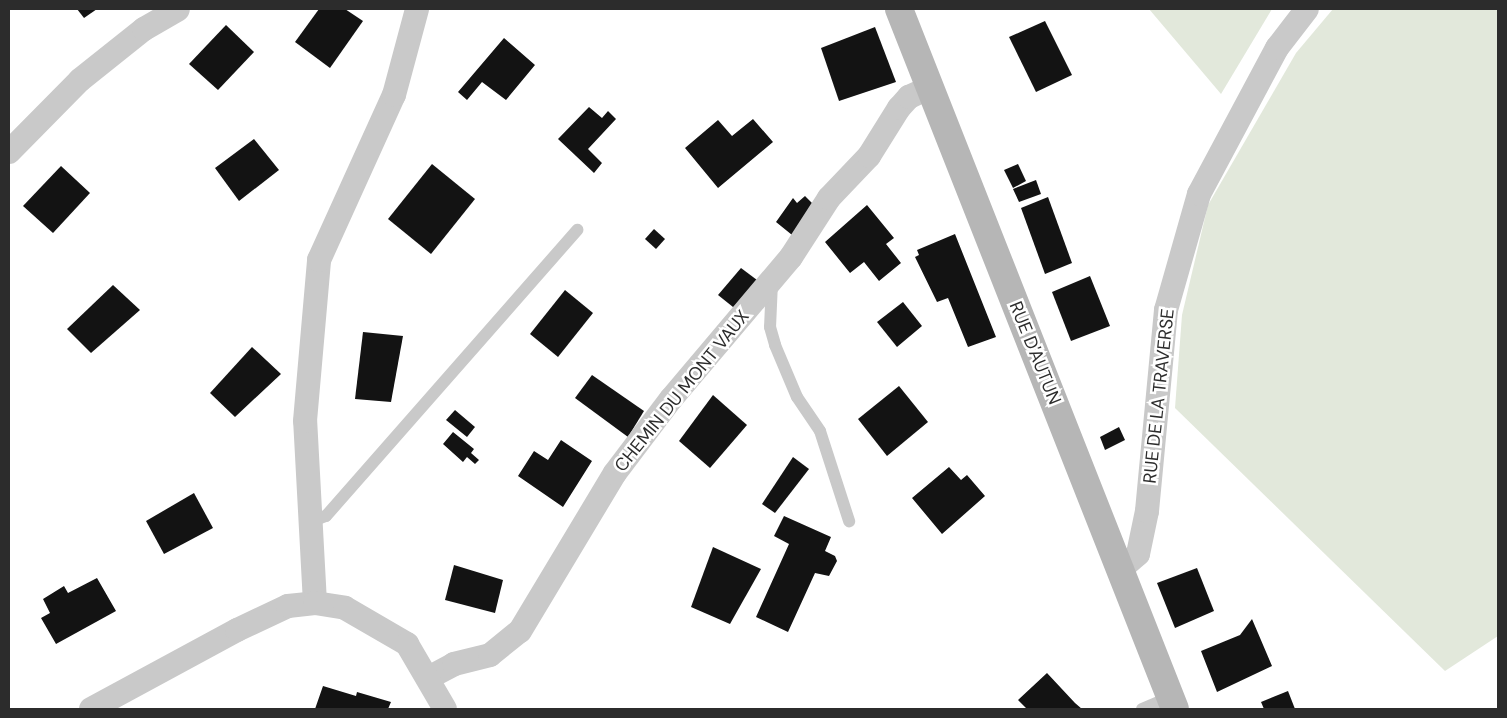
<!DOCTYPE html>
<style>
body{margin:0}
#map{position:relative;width:1507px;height:718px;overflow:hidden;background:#fff;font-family:"DM Sans",sans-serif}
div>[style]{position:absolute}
.green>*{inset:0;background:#e2e8db}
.building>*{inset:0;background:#131313}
.service>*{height:12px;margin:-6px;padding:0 6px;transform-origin:6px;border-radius:6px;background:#c9c9c9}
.minor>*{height:24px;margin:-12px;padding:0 12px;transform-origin:12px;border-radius:12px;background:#c9c9c9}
.secondary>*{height:28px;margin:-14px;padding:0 14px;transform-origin:14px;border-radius:14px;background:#b6b6b6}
span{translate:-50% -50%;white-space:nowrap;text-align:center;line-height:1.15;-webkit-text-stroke:5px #fff;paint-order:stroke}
.street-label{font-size:18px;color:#2c2c2c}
.frame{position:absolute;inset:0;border:10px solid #2c2c2c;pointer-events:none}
</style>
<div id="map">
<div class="green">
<i style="clip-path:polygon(1149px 9px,1272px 9px,1221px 94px)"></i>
<i style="clip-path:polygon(1333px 9px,1498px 9px,1498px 636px,1445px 671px,1175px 408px,1182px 315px,1208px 205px,1296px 53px)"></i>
</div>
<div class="building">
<i style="clip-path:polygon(77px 9px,97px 9px,84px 18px)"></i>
<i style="clip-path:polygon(319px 9px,345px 9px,363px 21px,330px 68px,295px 42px)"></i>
<i style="clip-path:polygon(1045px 21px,1072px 75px,1036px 92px,1009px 37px)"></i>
<i style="clip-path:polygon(226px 25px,254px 52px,218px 90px,189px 64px)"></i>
<i style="clip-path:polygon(875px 27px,896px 82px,839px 101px,821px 48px)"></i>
<i style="clip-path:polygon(504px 38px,535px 65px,506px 100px,482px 82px,467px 100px,458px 92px)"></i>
<i style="clip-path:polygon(589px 107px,602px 118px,608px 111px,616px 119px,588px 149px,602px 163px,594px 173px,558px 139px)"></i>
<i style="clip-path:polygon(753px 119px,773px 142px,718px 188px,685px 148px,718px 120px,732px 136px)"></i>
<i style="clip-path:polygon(254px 139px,279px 170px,239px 201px,215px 168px)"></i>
<i style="clip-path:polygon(432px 164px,475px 199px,431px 254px,388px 219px)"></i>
<i style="clip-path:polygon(1018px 164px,1026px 181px,1013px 188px,1004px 170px)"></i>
<i style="clip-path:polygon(61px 166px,90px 193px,53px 233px,23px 206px)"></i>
<i style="clip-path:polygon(1036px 180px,1041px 194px,1019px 202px,1013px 189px)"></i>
<i style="clip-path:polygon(805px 196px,815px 206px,797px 239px,776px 222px,793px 198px,797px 203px)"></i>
<i style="clip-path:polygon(1048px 197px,1072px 263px,1045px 274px,1021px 208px)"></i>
<i style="clip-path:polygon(867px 205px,894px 238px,886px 244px,901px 263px,879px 281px,864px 262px,850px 273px,825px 242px)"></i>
<i style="clip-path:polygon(654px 229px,665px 239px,656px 249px,645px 239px)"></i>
<i style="clip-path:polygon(955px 234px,996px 337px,968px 347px,948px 298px,937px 302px,915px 257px,919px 255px,917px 250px)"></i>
<i style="clip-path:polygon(741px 268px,761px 283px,738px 311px,718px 295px)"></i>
<i style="clip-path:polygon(1090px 276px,1110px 326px,1071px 341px,1052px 292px)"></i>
<i style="clip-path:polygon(113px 285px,140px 310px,91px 353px,67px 329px)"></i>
<i style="clip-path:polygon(565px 290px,593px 313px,558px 357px,530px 334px)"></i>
<i style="clip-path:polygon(903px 302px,922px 326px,897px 347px,877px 322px)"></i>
<i style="clip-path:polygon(363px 332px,403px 336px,391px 402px,355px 399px)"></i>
<i style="clip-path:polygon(252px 347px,281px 374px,235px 417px,210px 393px)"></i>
<i style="clip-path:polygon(592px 375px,644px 411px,628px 437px,575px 398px)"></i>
<i style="clip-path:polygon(899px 386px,928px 422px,887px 456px,858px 419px)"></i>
<i style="clip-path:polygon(713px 395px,747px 425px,710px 468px,679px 441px)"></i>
<i style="clip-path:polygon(455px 410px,475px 427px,467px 437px,446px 420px)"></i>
<i style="clip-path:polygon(1119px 427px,1125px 440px,1105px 450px,1100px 437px)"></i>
<i style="clip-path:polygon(453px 432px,474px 449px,471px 453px,479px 460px,475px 464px,467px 457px,463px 462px,443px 444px)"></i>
<i style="clip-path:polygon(561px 440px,592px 461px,563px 507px,518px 476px,534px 451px,548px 460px)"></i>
<i style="clip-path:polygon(793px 457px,809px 469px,775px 513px,762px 504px)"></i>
<i style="clip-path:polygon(949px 467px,961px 480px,967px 475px,985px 496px,942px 534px,912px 498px)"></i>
<i style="clip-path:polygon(194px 493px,213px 528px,164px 554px,146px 521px)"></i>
<i style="clip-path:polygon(784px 516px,831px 537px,825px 551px,835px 556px,837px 561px,829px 576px,815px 573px,788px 632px,756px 617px,789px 544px,774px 536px)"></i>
<i style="clip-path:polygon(713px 547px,761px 569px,730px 624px,691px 607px)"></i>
<i style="clip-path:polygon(454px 565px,503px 580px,495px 613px,445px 600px)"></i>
<i style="clip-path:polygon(1197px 568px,1214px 611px,1175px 628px,1157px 583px)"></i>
<i style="clip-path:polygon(97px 578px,116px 611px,56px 644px,41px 618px,50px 613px,43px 599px,64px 586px,68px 593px)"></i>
<i style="clip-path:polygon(1252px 619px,1272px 666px,1217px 692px,1201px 651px,1240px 635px)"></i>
<i style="clip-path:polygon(1047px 673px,1075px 703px,1082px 709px,1027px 709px,1018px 700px)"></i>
<i style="clip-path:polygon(323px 686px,356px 696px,357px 692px,391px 702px,388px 709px,315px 709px)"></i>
<i style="clip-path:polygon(1288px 691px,1295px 709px,1264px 709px,1261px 702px)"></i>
</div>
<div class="service">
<i style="left:772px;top:282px;width:45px;rotate:92.5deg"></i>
<i style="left:770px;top:327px;width:19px;rotate:74deg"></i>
<i style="left:775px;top:345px;width:56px;rotate:67.1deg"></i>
<i style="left:797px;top:397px;width:41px;rotate:55.9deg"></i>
<i style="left:820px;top:431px;width:95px;rotate:72.1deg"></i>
<i style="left:310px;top:522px;width:17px;rotate:-21deg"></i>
<i style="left:326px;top:516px;width:381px;rotate:-48.7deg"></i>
<i style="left:1142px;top:709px;width:30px;rotate:-23deg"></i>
</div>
<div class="minor">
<i style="left:9px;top:152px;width:101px;rotate:-45.4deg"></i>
<i style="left:80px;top:80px;width:82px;rotate:-38.6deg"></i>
<i style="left:144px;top:29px;width:39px;rotate:-30deg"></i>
<i style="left:1122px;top:568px;width:21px;rotate:-41deg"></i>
<i style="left:1138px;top:554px;width:44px;rotate:-78.2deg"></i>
<i style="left:1147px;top:511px;width:202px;rotate:-84.6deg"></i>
<i style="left:1166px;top:310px;width:121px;rotate:-74.1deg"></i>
<i style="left:1199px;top:194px;width:166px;rotate:-61.9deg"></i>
<i style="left:1277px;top:48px;width:49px;rotate:-52.4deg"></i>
<i style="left:315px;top:603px;width:182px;rotate:-93.1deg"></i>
<i style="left:305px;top:421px;width:162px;rotate:-85deg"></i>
<i style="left:319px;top:260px;width:181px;rotate:-65.6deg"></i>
<i style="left:394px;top:95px;width:89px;rotate:-75deg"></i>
<i style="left:430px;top:677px;width:27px;rotate:-28deg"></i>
<i style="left:454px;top:664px;width:37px;rotate:-14deg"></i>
<i style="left:490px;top:655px;width:38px;rotate:-39deg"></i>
<i style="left:520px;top:631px;width:184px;rotate:-59deg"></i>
<i style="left:615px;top:473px;width:93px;rotate:-52.9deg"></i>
<i style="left:671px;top:399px;width:186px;rotate:-49.8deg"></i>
<i style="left:791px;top:257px;width:70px;rotate:-57.2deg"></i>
<i style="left:829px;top:198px;width:58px;rotate:-46.4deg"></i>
<i style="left:869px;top:156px;width:57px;rotate:-58deg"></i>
<i style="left:899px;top:108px;width:15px;rotate:-48deg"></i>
<i style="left:909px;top:97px;width:21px;rotate:-25deg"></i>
<i style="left:91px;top:709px;width:166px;rotate:-28.4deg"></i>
<i style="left:237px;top:630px;width:56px;rotate:-25.2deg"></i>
<i style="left:288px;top:606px;width:27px;rotate:-6deg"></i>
<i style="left:315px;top:603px;width:30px;rotate:9deg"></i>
<i style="left:345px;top:608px;width:72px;rotate:30.1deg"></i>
<i style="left:407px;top:644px;width:75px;rotate:59.7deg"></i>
</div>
<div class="secondary">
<i style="left:899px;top:9px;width:752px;rotate:68.48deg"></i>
</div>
<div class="street-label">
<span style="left:1035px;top:353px;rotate:68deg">RUE D'AUTUN</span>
<span style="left:682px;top:391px;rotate:-51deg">CHEMIN DU MONT VAUX</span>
<span style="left:1159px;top:396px;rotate:-84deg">RUE DE LA TRAVERSE</span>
</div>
<div class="frame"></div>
</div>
